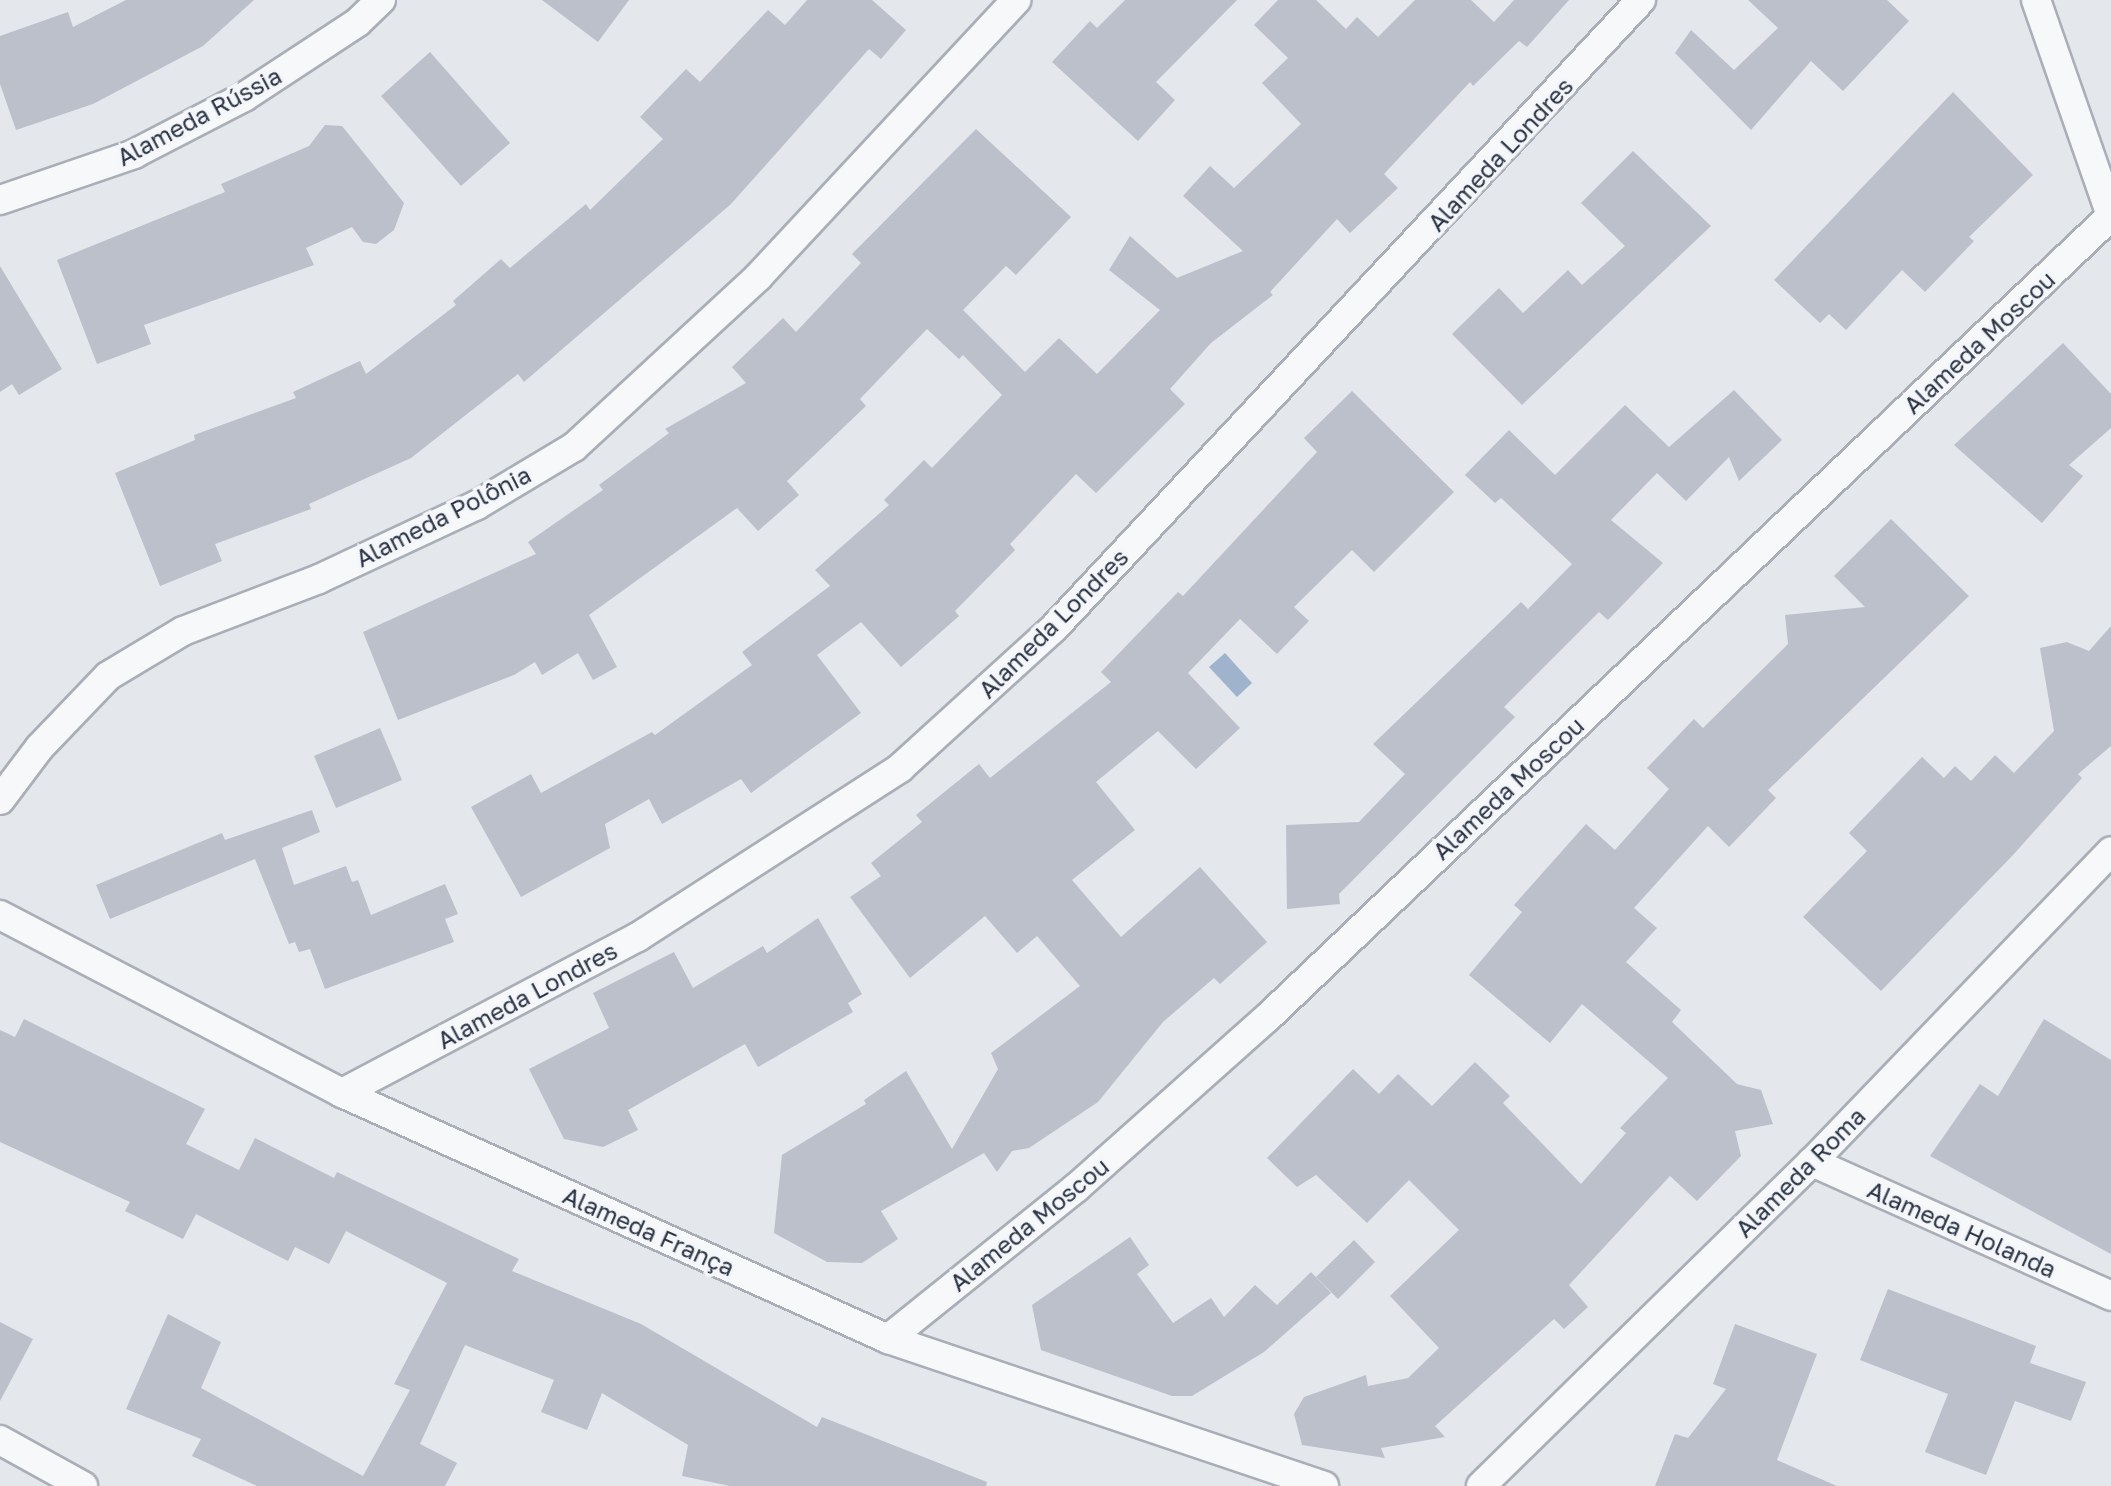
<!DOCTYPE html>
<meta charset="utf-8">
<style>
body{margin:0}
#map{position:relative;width:2111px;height:1486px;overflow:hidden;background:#e4e7ec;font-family:"Golos Text",sans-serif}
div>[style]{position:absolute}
.water>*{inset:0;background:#9fb4cc}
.building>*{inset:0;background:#bbc0ca}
.roads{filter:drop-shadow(2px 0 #a9aeb7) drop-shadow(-2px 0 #a9aeb7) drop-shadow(0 2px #a9aeb7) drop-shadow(0 -2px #a9aeb7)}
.minor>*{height:28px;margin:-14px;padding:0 14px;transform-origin:14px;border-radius:14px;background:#f7f8fa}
span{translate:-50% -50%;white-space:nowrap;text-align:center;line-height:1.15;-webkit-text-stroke:7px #f4f6f9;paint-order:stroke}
.street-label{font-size:24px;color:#2b3445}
</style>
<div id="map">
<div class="water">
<i style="clip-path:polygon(1225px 653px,1252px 683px,1237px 697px,1209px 667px)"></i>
</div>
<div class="building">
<i style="clip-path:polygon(126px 0,254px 0,203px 46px,93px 104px,16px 130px,0 84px,0 36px,68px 12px,73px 27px)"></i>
<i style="clip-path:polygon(542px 0,629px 0,598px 42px)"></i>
<i style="clip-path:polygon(807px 0,872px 0,906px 30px,881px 59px,869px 49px,731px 204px,524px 382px,518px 374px,411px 458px,309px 504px,311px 509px,215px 544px,222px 561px,160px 586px,115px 473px,195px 440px,194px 435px,296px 398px,293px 392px,360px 361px,366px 374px,456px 305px,453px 301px,501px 259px,510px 268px,586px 204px,590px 210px,663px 139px,640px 117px,686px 69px,700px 82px,768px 10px,785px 25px)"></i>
<i style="clip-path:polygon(1125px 0,1237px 0,1156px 82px,1175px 100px,1138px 141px,1052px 62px,1090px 21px,1097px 28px)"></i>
<i style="clip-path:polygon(1278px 0,1316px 0,1346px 29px,1357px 17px,1378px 37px,1415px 0,1471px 0,1494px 22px,1514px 0,1569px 0,1527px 47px,1519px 41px,1473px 86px,1470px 82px,1384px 174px,1398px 188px,1350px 233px,1337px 219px,1270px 292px,1273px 295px,1211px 343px,1170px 389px,1185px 404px,1096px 493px,1076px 474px,1010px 544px,1015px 550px,955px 611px,959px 616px,901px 667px,861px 622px,817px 655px,861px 713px,751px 793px,741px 779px,662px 824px,649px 799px,605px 824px,610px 848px,521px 897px,471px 807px,531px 774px,541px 793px,652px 732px,655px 735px,752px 665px,742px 652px,830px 586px,815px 570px,889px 505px,884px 500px,924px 460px,932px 468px,1002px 395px,963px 355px,959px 359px,927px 329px,860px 399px,866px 406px,787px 481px,799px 495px,758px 531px,737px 508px,589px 615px,617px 667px,593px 680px,578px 653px,542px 675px,535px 662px,514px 675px,398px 720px,363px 632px,536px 554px,528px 542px,603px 490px,599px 485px,669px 433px,665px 429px,746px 383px,732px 367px,783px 318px,796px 332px,861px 263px,852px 254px,976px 129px,1071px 217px,1016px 275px,1006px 266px,963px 310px,1025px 372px,1059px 338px,1097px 374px,1160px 310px,1109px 270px,1130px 236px,1177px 278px,1243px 251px,1183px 196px,1210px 166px,1234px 188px,1301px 124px,1262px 83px,1288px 58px,1254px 25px)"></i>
<i style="clip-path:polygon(1748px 0,1887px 0,1909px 21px,1843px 91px,1811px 61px,1751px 130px,1675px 53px,1691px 30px,1734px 70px,1778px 28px)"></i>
<i style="clip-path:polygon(430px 52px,510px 143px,461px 186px,381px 96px)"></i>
<i style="clip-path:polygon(1953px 92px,2033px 175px,1969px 237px,1974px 241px,1925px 292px,1902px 270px,1846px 330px,1829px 314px,1820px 323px,1774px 280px)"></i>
<i style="clip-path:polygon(325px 125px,342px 126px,404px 203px,394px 230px,376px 244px,363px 242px,352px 227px,306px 248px,314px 265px,144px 325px,151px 344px,97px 364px,57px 260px,225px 192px,221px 184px,309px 146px)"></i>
<i style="clip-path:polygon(1633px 151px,1711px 226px,1522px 405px,1452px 334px,1499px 288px,1523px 313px,1568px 270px,1582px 285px,1625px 246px,1581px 203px)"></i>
<i style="clip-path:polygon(0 266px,62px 369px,19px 395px,12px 384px,0 392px)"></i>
<i style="clip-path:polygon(2063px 343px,2111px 394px,2111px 428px,2069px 465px,2083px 476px,2042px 523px,1954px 445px)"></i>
<i style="clip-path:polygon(1734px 390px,1782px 440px,1739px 481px,1729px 457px,1686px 501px,1657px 473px,1611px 520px,1663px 563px,1608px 620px,1599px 612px,1504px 707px,1515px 717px,1339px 894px,1340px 904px,1287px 909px,1286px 825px,1359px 822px,1405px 774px,1373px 744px,1521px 602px,1528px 609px,1572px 564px,1501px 498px,1495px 503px,1465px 475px,1509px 430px,1555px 475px,1625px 405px,1669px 447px)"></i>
<i style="clip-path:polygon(1352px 391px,1454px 492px,1374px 572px,1352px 550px,1294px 607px,1309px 621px,1277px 654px,1240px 619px,1188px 673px,1240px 728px,1196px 769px,1158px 731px,1096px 782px,1135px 830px,1072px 880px,1121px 937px,1200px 867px,1267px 942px,1220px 984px,1214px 978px,1163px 1022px,1098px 1102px,1029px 1148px,1012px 1151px,997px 1172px,984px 1153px,881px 1211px,898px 1239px,862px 1263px,827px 1262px,774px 1233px,782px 1155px,866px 1104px,864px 1100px,906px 1071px,952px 1149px,998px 1069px,991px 1053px,1080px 986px,1037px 936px,1017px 953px,985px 916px,910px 978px,850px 897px,881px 876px,871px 863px,922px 822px,916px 815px,979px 764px,990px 778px,1111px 682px,1101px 672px,1178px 592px,1183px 596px,1317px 452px,1304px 438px)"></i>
<i style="clip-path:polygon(1891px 519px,1969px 596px,1768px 790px,1776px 798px,1729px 847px,1708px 826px,1634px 908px,1657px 928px,1626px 962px,1681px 1010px,1672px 1022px,1737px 1084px,1761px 1090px,1773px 1124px,1735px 1131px,1741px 1156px,1697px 1201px,1670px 1176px,1569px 1285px,1588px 1307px,1564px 1329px,1554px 1319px,1435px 1426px,1445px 1437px,1381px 1448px,1385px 1458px,1302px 1445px,1294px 1414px,1304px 1397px,1366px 1375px,1368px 1386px,1408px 1378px,1439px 1348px,1390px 1296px,1459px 1230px,1409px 1180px,1367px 1223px,1316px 1175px,1297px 1187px,1267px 1158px,1353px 1069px,1379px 1094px,1398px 1074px,1432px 1106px,1475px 1062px,1510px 1096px,1503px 1103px,1581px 1184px,1626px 1133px,1620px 1128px,1668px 1078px,1582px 1004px,1550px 1043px,1469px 975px,1522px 912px,1514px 905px,1586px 824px,1615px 850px,1669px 789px,1647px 768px,1694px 719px,1703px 728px,1788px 644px,1785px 615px,1865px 607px,1834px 576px)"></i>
<i style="clip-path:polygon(2111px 626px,2111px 746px,2078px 774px,2082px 778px,2013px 855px,1881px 991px,1803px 917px,1867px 851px,1849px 833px,1922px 757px,1944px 778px,1955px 766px,1971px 781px,1995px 755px,2014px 773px,2054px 731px,2040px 648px,2067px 642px,2089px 651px)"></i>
<i style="clip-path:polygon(380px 728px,402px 780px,336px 808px,314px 756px)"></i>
<i style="clip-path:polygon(312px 810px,320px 832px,282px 848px,294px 885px,346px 866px,352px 882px,358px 880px,371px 915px,445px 884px,458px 914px,445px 919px,454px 942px,325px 989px,310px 949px,299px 952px,295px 942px,289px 944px,255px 859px,110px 919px,96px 885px,222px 833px,225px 840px)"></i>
<i style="clip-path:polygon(818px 918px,862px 994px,848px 1003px,853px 1012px,758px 1067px,745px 1044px,628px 1110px,638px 1130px,603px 1147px,564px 1139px,529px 1069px,609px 1028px,593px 993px,674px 952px,693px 988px,763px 946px,767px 953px)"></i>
<i style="clip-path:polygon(24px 1019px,205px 1109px,186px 1144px,239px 1170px,255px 1138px,334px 1178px,337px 1172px,519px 1259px,512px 1271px,641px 1324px,817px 1427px,822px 1417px,987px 1482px,986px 1486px,730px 1486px,682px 1476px,688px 1445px,602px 1393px,587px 1430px,541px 1412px,554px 1380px,465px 1345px,420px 1444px,457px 1463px,445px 1486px,257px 1486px,192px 1456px,201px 1439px,126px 1409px,168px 1314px,221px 1342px,201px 1388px,363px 1476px,410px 1390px,394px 1384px,447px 1283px,346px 1231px,329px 1264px,295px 1247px,288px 1261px,196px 1214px,183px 1239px,125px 1211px,130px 1202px,0 1142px,0 1030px,15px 1037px)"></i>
<i style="clip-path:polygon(2044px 1019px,2111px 1060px,2111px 1254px,1930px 1156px,1980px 1084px,1998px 1096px)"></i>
<i style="clip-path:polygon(1130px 1237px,1149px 1265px,1137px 1274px,1173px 1323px,1211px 1298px,1224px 1317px,1255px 1285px,1277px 1305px,1311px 1272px,1331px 1293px,1264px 1352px,1192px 1396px,1172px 1396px,1041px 1350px,1032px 1305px)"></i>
<i style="clip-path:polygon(1354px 1240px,1375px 1262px,1338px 1299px,1316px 1277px)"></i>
<i style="clip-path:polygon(1888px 1289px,2036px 1346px,2030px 1363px,2086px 1382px,2071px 1421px,2015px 1401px,1986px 1475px,1925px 1452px,1948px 1394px,1860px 1360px)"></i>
<i style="clip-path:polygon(0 1322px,33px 1339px,0 1401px)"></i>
<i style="clip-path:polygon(1735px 1324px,1817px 1354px,1777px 1460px,1837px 1486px,1655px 1486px,1675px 1434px,1688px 1438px,1726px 1389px,1713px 1384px)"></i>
</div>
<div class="roads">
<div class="minor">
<i style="left:2036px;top:0;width:228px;rotate:70.8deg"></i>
<i style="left:0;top:200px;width:142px;rotate:-18.9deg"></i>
<i style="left:134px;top:154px;width:124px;rotate:-27.4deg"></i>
<i style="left:244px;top:97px;width:136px;rotate:-33.3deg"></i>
<i style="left:358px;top:22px;width:32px;rotate:-44deg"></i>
<i style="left:0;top:800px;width:66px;rotate:-53deg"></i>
<i style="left:40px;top:747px;width:98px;rotate:-46.2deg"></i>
<i style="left:108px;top:676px;width:87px;rotate:-31deg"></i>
<i style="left:183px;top:631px;width:146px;rotate:-20.9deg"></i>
<i style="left:319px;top:579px;width:174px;rotate:-25.1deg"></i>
<i style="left:477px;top:505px;width:113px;rotate:-30.9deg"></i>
<i style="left:574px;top:447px;width:251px;rotate:-42.7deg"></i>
<i style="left:758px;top:277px;width:379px;rotate:-47deg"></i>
<i style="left:0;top:915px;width:386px;rotate:27.5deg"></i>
<i style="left:342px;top:1093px;width:599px;rotate:24.25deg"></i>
<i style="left:888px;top:1339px;width:460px;rotate:18.6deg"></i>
<i style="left:342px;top:1093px;width:335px;rotate:-27.8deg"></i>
<i style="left:638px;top:937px;width:312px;rotate:-32.8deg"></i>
<i style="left:900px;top:768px;width:207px;rotate:-42.3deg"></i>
<i style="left:1053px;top:629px;width:861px;rotate:-46.93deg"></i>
<i style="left:1812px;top:1162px;width:328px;rotate:24.1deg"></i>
<i style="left:888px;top:1339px;width:241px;rotate:-38.8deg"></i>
<i style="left:1076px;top:1188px;width:256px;rotate:-41.7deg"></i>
<i style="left:1267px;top:1018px;width:1164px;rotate:-43.54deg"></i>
<i style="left:0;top:1440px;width:95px;rotate:29deg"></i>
<i style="left:1481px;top:1486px;width:463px;rotate:-44.4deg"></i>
<i style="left:1812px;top:1162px;width:431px;rotate:-46.1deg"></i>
</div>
</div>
<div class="street-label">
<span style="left:199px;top:116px;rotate:-28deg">Alameda Rússia</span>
<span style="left:1500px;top:154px;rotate:-47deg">Alameda Londres</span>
<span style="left:1979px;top:342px;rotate:-43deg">Alameda Moscou</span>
<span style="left:443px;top:516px;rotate:-27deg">Alameda Polônia</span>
<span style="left:1053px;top:623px;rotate:-45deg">Alameda Londres</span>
<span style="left:1508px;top:788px;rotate:-43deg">Alameda Moscou</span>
<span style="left:527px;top:995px;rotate:-28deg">Alameda Londres</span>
<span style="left:1800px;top:1172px;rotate:-45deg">Alameda Roma</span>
<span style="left:1029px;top:1224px;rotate:-39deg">Alameda Moscou</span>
<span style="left:1962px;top:1229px;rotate:24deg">Alameda Holanda</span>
<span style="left:649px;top:1231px;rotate:24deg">Alameda França</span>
</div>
</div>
